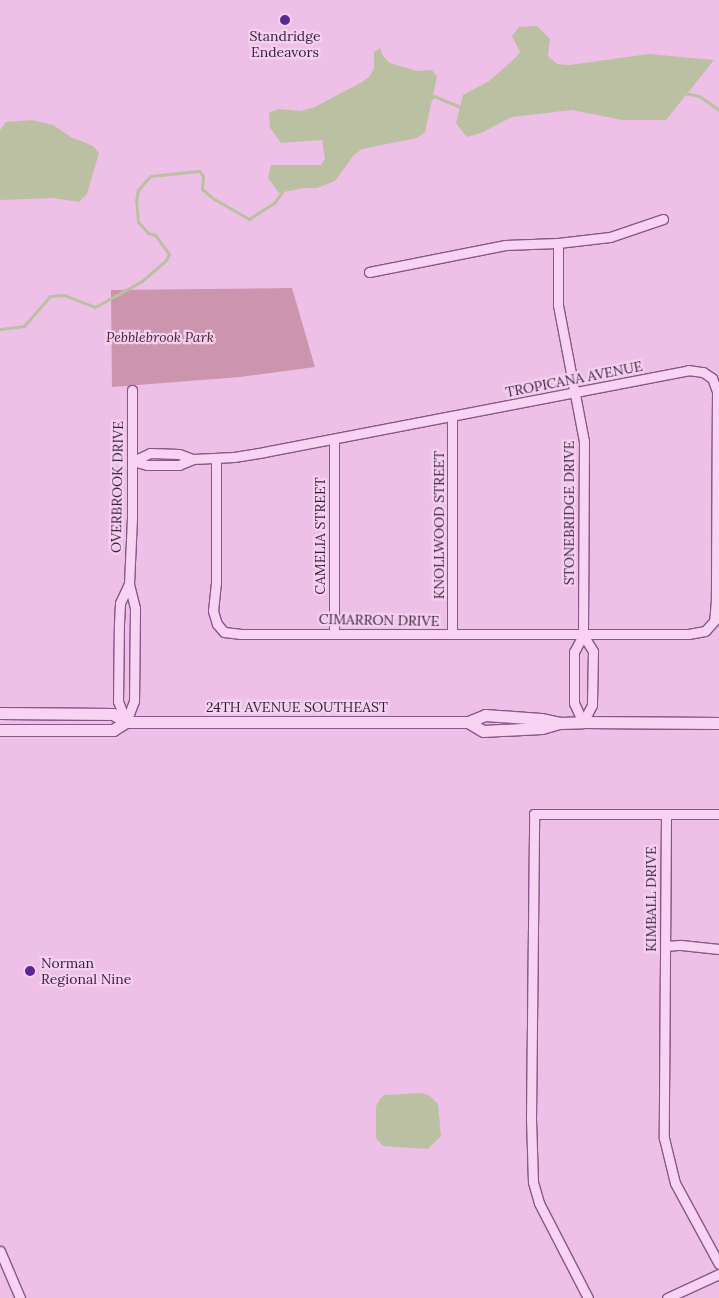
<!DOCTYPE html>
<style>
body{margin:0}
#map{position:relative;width:719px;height:1298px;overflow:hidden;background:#eec0e7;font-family:Lora,serif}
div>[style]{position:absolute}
.green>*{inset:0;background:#cc94ad}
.water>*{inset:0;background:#bcc0a3}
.stream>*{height:3px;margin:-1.5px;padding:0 1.5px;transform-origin:1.5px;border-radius:1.5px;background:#bcc0a3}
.roads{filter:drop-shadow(1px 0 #865887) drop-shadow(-1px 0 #865887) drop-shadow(0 1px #865887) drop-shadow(0 -1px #865887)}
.street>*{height:9px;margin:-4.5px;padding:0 4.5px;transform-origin:4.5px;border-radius:4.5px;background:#f9d3f3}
.secondary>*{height:11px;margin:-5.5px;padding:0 5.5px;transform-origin:5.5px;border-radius:5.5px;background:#f9d3f3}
.dots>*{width:14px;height:14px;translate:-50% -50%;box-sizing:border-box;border:2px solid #f5d0f0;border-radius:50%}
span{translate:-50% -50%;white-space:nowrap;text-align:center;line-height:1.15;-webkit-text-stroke:4.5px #f5d0f0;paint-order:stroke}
.poi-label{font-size:14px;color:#351d37}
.left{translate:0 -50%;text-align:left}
.park-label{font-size:14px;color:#532332;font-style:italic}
.street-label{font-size:14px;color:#351d37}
</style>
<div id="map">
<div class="green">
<i style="clip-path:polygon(292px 288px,315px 367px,240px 377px,112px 387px,111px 290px)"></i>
</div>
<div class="water">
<i style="clip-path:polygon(537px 26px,550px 39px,548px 56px,557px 64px,569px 65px,649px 54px,714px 60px,666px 120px,622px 120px,572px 110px,512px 117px,481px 133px,467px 137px,456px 123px,463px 95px,489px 81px,515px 58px,520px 52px,512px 36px,519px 27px)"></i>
<i style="clip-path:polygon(380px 48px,383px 56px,390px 63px,417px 71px,432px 70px,437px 77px,425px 132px,417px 138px,362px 149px,354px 155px,335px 181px,317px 188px,304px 188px,279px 193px,268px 178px,271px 165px,321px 165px,325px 159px,322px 140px,281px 143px,270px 128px,269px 113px,278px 109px,301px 111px,315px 107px,362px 82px,370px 76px,374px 68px,374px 52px)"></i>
<i style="clip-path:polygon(32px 120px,53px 125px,71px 137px,93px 146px,99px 153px,87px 194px,79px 202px,53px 198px,0 200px,0 130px,6px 122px)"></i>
<i style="clip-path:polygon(420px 1093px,429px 1095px,438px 1104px,441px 1136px,428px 1149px,383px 1146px,376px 1138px,376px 1106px,380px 1099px,384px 1095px)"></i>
</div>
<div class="stream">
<i style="left:684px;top:93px;width:15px;rotate:11deg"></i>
<i style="left:699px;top:96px;width:24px;rotate:35deg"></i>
<i style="left:431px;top:99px;width:4px;rotate:-45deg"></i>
<i style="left:434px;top:96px;width:28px;rotate:23deg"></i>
<i style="left:460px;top:107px;width:4px;rotate:-14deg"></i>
<i style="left:0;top:329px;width:24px;rotate:-7deg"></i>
<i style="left:24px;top:326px;width:40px;rotate:-49deg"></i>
<i style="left:50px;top:296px;width:14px;rotate:-4deg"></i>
<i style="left:64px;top:295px;width:33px;rotate:21deg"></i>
<i style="left:95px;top:307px;width:54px;rotate:-29deg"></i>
<i style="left:142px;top:281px;width:32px;rotate:-41deg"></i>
<i style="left:166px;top:260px;width:7px;rotate:-63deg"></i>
<i style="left:169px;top:254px;width:24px;rotate:-126deg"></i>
<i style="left:155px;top:235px;width:7px;rotate:-164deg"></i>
<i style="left:148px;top:233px;width:15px;rotate:-132deg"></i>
<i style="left:138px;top:222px;width:21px;rotate:-95deg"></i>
<i style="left:136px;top:201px;width:11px;rotate:-80deg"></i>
<i style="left:138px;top:190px;width:18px;rotate:-49deg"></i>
<i style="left:150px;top:176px;width:49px;rotate:-5.8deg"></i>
<i style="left:199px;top:171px;width:6px;rotate:51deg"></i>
<i style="left:203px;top:176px;width:13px;rotate:94deg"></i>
<i style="left:202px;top:189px;width:16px;rotate:40deg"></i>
<i style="left:214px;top:199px;width:40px;rotate:29.7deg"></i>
<i style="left:249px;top:219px;width:30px;rotate:-33deg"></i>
<i style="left:274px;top:203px;width:17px;rotate:-54deg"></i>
</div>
<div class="roads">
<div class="street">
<i style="left:558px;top:243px;width:62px;rotate:90deg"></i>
<i style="left:558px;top:305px;width:138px;rotate:79.2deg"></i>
<i style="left:584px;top:441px;width:194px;rotate:90.3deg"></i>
<i style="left:583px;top:635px;width:19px;rotate:118deg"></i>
<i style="left:574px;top:652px;width:51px;rotate:90deg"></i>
<i style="left:574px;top:703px;width:21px;rotate:65deg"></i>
<i style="left:369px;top:272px;width:139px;rotate:-11.2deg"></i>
<i style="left:505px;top:245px;width:53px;rotate:-2.2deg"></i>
<i style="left:558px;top:243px;width:52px;rotate:-6.6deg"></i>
<i style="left:610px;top:237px;width:56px;rotate:-18.8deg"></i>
<i style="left:452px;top:416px;width:218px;rotate:90deg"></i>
<i style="left:150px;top:453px;width:29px;rotate:2deg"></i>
<i style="left:179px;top:454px;width:15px;rotate:20deg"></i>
<i style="left:193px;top:459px;width:15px;rotate:157deg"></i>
<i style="left:179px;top:465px;width:32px;rotate:180deg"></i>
<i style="left:147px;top:465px;width:15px;rotate:-164deg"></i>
<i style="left:133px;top:461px;width:19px;rotate:-25deg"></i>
<i style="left:193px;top:459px;width:41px;rotate:-2.8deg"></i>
<i style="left:234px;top:457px;width:30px;rotate:-9deg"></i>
<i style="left:264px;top:452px;width:432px;rotate:-10.9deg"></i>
<i style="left:688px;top:370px;width:15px;rotate:8deg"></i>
<i style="left:703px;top:372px;width:11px;rotate:34deg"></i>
<i style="left:712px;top:378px;width:14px;rotate:69deg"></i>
<i style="left:717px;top:391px;width:209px;rotate:90.3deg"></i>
<i style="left:716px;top:600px;width:21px;rotate:95deg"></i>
<i style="left:714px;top:621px;width:13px;rotate:132deg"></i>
<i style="left:705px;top:631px;width:17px;rotate:170deg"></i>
<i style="left:688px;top:634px;width:447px;rotate:180deg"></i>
<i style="left:241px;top:634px;width:17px;rotate:-173deg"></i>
<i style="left:224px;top:632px;width:11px;rotate:-131deg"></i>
<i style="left:217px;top:624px;width:14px;rotate:-107deg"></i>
<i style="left:213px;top:611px;width:28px;rotate:-84deg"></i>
<i style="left:216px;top:583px;width:125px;rotate:-90deg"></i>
<i style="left:129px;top:584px;width:25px;rotate:76deg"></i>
<i style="left:135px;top:608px;width:93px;rotate:90.6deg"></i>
<i style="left:134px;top:701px;width:22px;rotate:111deg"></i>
<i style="left:126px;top:722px;width:22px;rotate:-111deg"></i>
<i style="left:118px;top:701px;width:78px;rotate:-89.3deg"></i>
<i style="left:119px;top:623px;width:20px;rotate:-87deg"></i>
<i style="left:120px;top:603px;width:21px;rotate:-65deg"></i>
<i style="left:129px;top:584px;width:66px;rotate:-87.4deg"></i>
<i style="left:132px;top:518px;width:128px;rotate:-90deg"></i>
<i style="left:334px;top:633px;width:194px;rotate:-90deg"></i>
<i style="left:583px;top:635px;width:19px;rotate:58deg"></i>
<i style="left:593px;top:651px;width:54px;rotate:91.1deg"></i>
<i style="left:592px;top:705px;width:19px;rotate:118deg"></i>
<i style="left:666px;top:814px;width:324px;rotate:90.4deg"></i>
<i style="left:664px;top:1138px;width:46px;rotate:76.3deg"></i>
<i style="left:675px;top:1183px;width:92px;rotate:61.5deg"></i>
<i style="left:665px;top:946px;width:16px;rotate:-4deg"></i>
<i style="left:681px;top:945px;width:38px;rotate:6deg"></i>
<i style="left:0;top:1251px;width:51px;rotate:66.9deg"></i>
<i style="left:588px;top:1298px;width:107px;rotate:-117.3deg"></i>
<i style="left:539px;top:1203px;width:22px;rotate:-106deg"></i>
<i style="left:533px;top:1182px;width:63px;rotate:-91.8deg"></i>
<i style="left:531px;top:1119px;width:305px;rotate:-89.4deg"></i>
<i style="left:534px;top:814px;width:185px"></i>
<i style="left:667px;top:1298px;width:57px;rotate:-24.8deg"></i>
</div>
<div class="secondary">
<i style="left:0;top:713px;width:113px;rotate:0.5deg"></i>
<i style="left:113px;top:714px;width:15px;rotate:32deg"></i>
<i style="left:126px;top:722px;width:342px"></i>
<i style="left:468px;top:722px;width:18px;rotate:-22deg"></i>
<i style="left:485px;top:715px;width:56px;rotate:4.1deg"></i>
<i style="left:541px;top:719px;width:19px;rotate:12deg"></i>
<i style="left:468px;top:722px;width:17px;rotate:31deg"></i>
<i style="left:483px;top:731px;width:59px;rotate:-2.9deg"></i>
<i style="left:542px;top:728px;width:19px;rotate:-16deg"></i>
<i style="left:560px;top:723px;width:23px;rotate:-2deg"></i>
<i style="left:583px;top:722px;width:136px;rotate:0.4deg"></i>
<i style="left:0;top:730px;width:113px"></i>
<i style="left:113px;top:730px;width:15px;rotate:-32deg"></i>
</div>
</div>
<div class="dots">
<i style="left:285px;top:20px;background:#582896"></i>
<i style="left:30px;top:971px;background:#582896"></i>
</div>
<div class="poi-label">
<span style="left:285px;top:44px">Standridge<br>Endeavors</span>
<span class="left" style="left:41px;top:971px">Norman<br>Regional Nine</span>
</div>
<div class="park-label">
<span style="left:160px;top:337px">Pebblebrook Park</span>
</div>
<div class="street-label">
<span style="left:574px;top:379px;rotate:-11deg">TROPICANA AVENUE</span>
<span style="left:117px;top:487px;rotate:-89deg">OVERBROOK DRIVE</span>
<span style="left:569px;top:513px;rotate:-90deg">STONEBRIDGE DRIVE</span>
<span style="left:439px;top:525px;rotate:-90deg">KNOLLWOOD STREET</span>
<span style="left:320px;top:536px;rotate:-90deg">CAMELIA STREET</span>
<span style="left:379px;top:620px;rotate:1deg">CIMARRON DRIVE</span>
<span style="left:297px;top:707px">24TH AVENUE SOUTHEAST</span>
<span style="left:651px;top:899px;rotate:-90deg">KIMBALL DRIVE</span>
</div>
</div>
